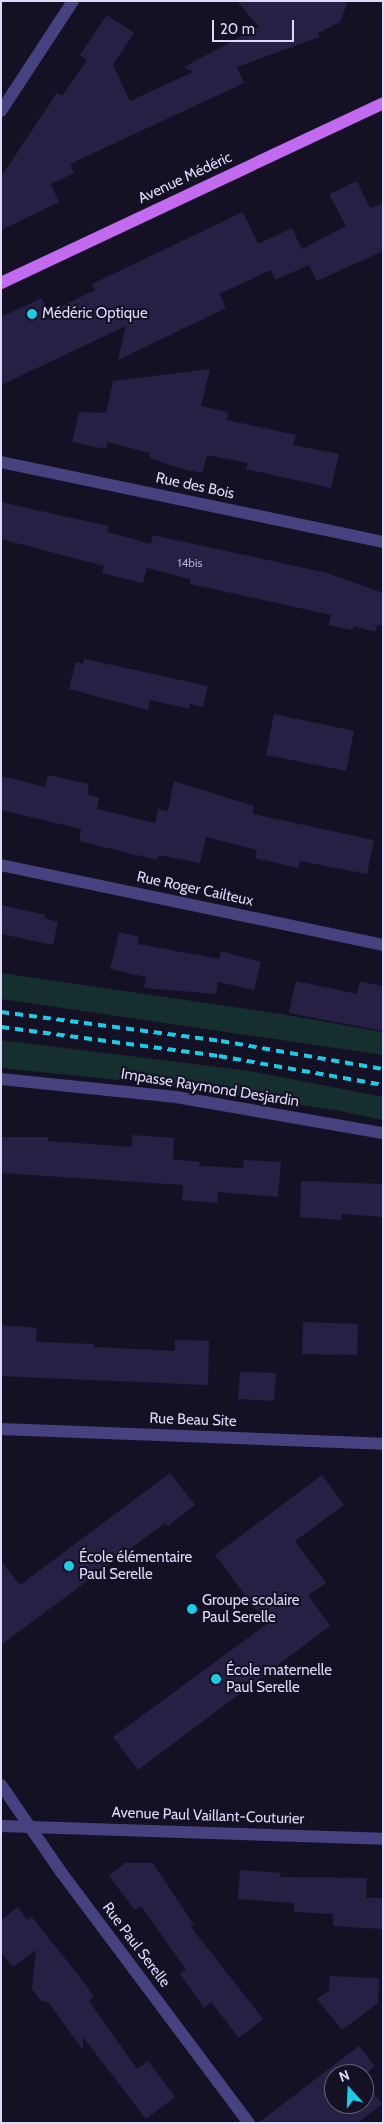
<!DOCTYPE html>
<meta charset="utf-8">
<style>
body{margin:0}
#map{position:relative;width:384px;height:2124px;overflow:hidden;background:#151124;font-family:Cabin,sans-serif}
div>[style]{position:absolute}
.green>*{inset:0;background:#152e2e}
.building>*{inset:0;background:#281f44}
.minor>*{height:12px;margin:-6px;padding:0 6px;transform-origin:6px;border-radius:6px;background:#46417f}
.major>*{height:12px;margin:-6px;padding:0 6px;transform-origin:6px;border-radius:6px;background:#c26bf0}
.rail>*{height:4px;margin-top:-2px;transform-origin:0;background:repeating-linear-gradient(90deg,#19cce7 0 8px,transparent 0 14px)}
.dots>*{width:14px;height:14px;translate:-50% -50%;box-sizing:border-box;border:2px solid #151124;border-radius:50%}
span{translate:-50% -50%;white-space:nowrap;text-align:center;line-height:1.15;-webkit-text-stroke:4px #151124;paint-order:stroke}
.number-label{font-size:12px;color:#b0aacd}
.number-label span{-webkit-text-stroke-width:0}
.street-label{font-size:15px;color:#ded9fb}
.poi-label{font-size:15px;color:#ded9fb}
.left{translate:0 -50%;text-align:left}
.frame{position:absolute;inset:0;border:2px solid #ded9fb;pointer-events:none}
.north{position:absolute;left:324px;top:2064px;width:50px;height:50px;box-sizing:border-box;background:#151124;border:1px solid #65617a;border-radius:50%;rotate:340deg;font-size:14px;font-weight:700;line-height:20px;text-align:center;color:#ded9fb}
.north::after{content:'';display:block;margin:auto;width:18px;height:22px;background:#19cce7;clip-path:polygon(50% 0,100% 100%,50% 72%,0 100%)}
.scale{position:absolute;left:212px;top:20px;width:82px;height:22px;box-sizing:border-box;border:2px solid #ded9fb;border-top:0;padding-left:6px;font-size:15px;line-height:18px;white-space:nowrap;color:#ded9fb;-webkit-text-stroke:4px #151124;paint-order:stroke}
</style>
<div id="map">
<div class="green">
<i style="clip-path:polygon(1px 973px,275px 1013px,383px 1032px,383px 1055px,1px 999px)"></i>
<i style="clip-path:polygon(1px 1040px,250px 1071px,383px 1097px,383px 1120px,335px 1110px,139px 1082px,1px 1068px)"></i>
</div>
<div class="building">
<i style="clip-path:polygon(237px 1px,348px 1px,340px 22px,318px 33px,319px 37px,237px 67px,244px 83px,70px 164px,74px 173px,51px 184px,59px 202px,1px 230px,1px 177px,57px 93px,62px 96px,87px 60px,80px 55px,107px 15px,134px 33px,113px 65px,130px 101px,193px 72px,184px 67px,259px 27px)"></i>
<i style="clip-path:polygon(357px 181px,370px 208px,383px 203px,383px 251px,317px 281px,309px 265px,275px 280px,271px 270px,219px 294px,226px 308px,118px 360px,126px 326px,1px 385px,1px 317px,42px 298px,48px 313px,95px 290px,92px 284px,243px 212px,258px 244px,292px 228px,303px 252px,302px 249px,346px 226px,329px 194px)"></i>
<i style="clip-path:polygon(210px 369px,201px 406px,228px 412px,227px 420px,296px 435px,293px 445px,339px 454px,331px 488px,246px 469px,248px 463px,207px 455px,202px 473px,175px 467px,150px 458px,150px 453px,107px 442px,106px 449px,72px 442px,79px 412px,106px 413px,113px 381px)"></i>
<i style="clip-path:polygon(1px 502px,108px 526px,107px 532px,151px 544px,153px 535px,327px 573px,383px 593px,383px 626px,377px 625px,375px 632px,354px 626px,352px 630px,329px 625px,331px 615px,190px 584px,190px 579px,147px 568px,143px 583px,102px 573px,104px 566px,1px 539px)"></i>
<i style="clip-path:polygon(84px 659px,208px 686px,203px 707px,190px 704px,189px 709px,150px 700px,148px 710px,69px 689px,76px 662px,83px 664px)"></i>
<i style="clip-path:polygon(274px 714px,354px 731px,346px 771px,266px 755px)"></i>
<i style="clip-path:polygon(48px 775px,89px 784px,87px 794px,99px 798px,97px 809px,155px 823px,158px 809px,168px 811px,174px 781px,254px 806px,253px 814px,374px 840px,367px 874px,300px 861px,298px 868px,255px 858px,257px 850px,206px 837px,200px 863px,159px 855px,157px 860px,79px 841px,81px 829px,1px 810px,1px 776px,45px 787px)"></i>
<i style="clip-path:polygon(1px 905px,46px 915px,44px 918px,58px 922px,53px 945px,1px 934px)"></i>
<i style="clip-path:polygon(119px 932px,139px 937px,138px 944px,219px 959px,221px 951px,261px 962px,254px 990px,218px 982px,216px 994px,144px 988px,146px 977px,110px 969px)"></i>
<i style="clip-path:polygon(296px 981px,357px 994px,360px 982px,383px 986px,383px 1031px,289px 1013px)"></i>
<i style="clip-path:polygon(132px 1135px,174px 1138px,173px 1159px,200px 1162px,199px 1166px,243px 1168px,244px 1160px,281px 1162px,278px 1197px,218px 1192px,217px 1203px,182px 1200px,183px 1185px,1px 1173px,1px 1137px,48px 1137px,48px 1141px,132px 1147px)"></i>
<i style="clip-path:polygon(301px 1181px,383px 1184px,383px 1217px,342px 1214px,341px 1220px,300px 1217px)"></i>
<i style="clip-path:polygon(303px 1322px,358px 1324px,357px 1355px,302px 1354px)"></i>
<i style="clip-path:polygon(1px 1325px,37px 1328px,36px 1342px,94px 1344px,94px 1347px,175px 1351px,175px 1340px,209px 1341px,208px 1385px,1px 1376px)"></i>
<i style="clip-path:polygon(240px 1372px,276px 1373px,274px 1401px,238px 1399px)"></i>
<i style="clip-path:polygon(170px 1473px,195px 1505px,168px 1526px,165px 1523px,1px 1645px,1px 1561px,20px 1585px)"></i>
<i style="clip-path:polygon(322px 1475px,344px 1505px,295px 1541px,326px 1583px,308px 1595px,330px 1626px,138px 1770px,113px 1737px,267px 1624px,215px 1555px)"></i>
<i style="clip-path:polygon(125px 1863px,153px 1863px,194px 1925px,191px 1927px,263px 2019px,239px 2038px,211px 2002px,204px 2008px,180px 1974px,186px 1970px,141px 1906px,135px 1910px,109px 1876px)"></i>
<i style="clip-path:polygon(240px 1870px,281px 1873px,280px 1877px,367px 1878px,366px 1898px,383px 1898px,383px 1929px,333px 1926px,333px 1914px,294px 1912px,294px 1903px,238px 1899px)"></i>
<i style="clip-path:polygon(18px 1907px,27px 1920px,31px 1916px,86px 1985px,94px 1997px,89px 2001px,137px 2069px,148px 2061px,175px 2097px,146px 2119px,83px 2037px,83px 2050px,48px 2002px,41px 2001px,32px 1989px,36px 1950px,13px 1967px,1px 1952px,1px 1920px)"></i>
<i style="clip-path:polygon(330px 1976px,379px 1978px,378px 2003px,342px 2030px,317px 1999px,329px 1991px)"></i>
<i style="clip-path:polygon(359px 2046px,375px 2066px,364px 2075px,334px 2074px,334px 2104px,364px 2104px,364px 2080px,382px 2104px,357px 2123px,258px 2123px)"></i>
</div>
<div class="minor">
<i style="left:1px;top:111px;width:131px;rotate:-56.8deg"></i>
<i style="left:1px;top:462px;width:390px;rotate:11.8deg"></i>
<i style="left:1px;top:865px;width:390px;rotate:11.8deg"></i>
<i style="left:1px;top:1079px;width:176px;rotate:5.9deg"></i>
<i style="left:176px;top:1097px;width:210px;rotate:9.9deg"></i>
<i style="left:1px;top:1429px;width:382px;rotate:2.2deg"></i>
<i style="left:1px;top:1785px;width:106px;rotate:55.4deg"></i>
<i style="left:61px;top:1872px;width:314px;rotate:53.2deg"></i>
<i style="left:1px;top:1826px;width:382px;rotate:1.9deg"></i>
</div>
<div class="major">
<i style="left:1px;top:283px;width:422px;rotate:-25.2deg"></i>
</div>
<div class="rail">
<i style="left:1px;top:1012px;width:222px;rotate:7.5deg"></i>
<i style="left:221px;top:1041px;width:164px;rotate:9.8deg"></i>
<i style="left:1px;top:1027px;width:220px;rotate:7.6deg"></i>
<i style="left:219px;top:1056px;width:167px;rotate:10deg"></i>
</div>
<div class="dots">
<i style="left:32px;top:314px;background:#19cce7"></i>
<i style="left:69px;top:1566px;background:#19cce7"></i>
<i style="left:192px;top:1609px;background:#19cce7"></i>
<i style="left:216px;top:1679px;background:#19cce7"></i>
</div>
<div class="number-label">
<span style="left:190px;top:563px">14bis</span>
</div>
<div class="street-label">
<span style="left:185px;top:178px;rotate:-25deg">Avenue Médéric</span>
<span style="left:195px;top:486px;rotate:12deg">Rue des Bois</span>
<span style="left:195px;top:889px;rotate:12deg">Rue Roger Cailteux</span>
<span style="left:210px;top:1088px;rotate:9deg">Impasse Raymond Desjardin</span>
<span style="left:193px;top:1420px;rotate:2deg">Rue Beau Site</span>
<span style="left:208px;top:1816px;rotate:2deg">Avenue Paul Vaillant-Couturier</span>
<span style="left:136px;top:1945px;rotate:53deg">Rue Paul Serelle</span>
</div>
<div class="poi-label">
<span class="left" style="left:42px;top:314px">Médéric Optique</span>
<span class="left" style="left:79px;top:1566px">École élémentaire<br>Paul Serelle</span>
<span class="left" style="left:202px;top:1609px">Groupe scolaire<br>Paul Serelle</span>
<span class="left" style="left:226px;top:1679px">École maternelle<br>Paul Serelle</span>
</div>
<div class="frame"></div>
<div class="north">N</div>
<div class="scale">20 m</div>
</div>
